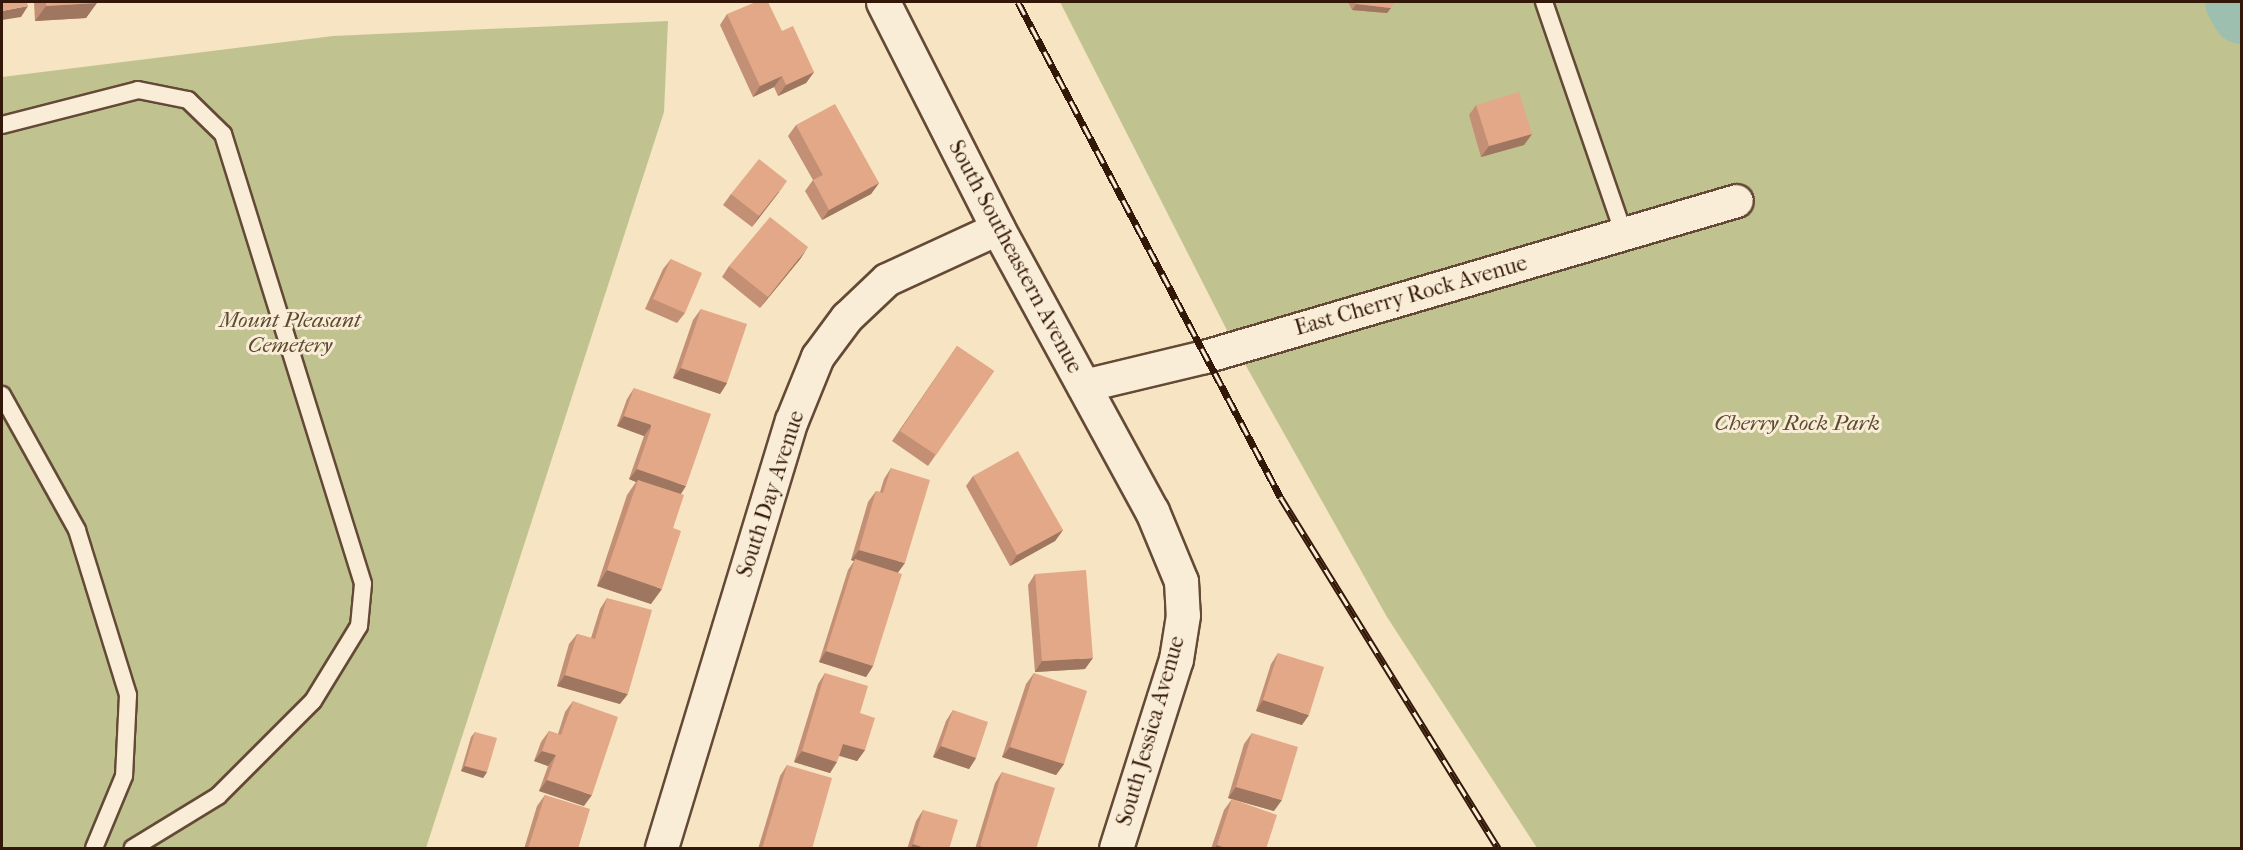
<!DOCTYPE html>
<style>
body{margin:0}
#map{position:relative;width:2243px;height:850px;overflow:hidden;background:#f6e4c2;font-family:"IM FELL French Canon",serif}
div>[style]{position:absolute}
.green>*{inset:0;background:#c0c390}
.river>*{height:60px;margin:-30px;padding:0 30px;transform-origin:30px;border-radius:30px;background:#9dbfaf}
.roads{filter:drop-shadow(2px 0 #644a36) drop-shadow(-2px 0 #644a36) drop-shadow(0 2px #644a36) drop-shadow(0 -2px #644a36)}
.lane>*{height:16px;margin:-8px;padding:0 8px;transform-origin:8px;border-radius:8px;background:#f9edd7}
.street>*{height:32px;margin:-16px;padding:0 16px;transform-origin:16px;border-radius:16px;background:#f9edd7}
.secondary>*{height:33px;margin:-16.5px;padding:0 16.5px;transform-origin:16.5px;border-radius:16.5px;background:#f9edd7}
.rail>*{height:7px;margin-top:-3.5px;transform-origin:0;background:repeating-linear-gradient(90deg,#f9edd7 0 14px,#331708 0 28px);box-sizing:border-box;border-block:2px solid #331708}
.wall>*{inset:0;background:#c39075}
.shaded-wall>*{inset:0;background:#9f765f}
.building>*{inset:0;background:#e3a888}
span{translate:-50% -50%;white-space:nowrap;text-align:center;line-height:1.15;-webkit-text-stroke:6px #f9edd7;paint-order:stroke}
.street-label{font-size:22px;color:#331708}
.park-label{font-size:22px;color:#5d4b31;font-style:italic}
.frame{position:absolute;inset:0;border:3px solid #331708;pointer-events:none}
</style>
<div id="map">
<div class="green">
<i style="clip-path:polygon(1060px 2px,2241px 2px,2241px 848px,1537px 848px,1387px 617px,1236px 348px)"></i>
<i style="clip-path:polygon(668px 21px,664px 112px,426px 848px,2px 848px,2px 77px,333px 36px)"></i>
</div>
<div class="river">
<i style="left:2235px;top:2px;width:14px;rotate:60deg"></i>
</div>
<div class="roads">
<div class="lane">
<i style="left:1544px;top:2px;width:245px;rotate:71deg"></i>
<i style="left:2px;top:125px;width:140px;rotate:-14.4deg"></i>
<i style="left:138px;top:90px;width:51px;rotate:11.3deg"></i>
<i style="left:188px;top:100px;width:49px;rotate:44.2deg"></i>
<i style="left:223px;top:134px;width:471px;rotate:72.7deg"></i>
<i style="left:363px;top:584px;width:42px;rotate:95.4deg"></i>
<i style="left:359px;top:626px;width:88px;rotate:121.5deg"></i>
<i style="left:313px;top:701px;width:134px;rotate:135deg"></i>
<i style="left:218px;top:796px;width:100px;rotate:148.5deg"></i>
<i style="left:2px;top:395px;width:154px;rotate:60.9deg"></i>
<i style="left:77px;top:530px;width:173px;rotate:72.8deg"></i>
<i style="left:128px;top:695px;width:81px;rotate:92.8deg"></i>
<i style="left:124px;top:776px;width:78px;rotate:112.6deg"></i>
</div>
<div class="street">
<i style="left:1084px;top:386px;width:124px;rotate:-13.5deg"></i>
<i style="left:1205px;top:357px;width:554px;rotate:-16.34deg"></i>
<i style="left:662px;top:848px;width:446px;rotate:-73.1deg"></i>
<i style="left:792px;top:421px;width:69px;rotate:-67.9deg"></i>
<i style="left:818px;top:357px;width:49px;rotate:-53.4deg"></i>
<i style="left:847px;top:318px;width:55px;rotate:-43.5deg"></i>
<i style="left:887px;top:280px;width:122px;rotate:-24.7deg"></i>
</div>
<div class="secondary">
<i style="left:883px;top:2px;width:254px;rotate:63.1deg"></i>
<i style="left:998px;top:229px;width:321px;rotate:61.4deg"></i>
<i style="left:1152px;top:511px;width:76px;rotate:67.5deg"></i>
<i style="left:1181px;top:581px;width:34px;rotate:87deg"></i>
<i style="left:1183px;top:615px;width:45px;rotate:99deg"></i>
<i style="left:1176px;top:659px;width:198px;rotate:107.6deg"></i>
</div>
</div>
<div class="rail">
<i style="left:1018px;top:2px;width:561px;rotate:62.07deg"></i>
<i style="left:1281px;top:498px;width:412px;rotate:58.2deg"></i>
</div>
<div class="wall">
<i style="clip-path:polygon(34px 2px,97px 2px,86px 18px,35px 21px)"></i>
<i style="clip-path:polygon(1348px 2px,1395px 2px,1387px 13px,1352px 10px)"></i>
<i style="clip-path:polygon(727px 14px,782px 31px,814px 72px,806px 83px,778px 96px,774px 87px,753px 97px,720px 25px)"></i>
<i style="clip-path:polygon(1476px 105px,1532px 134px,1524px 145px,1481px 157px,1469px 115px)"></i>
<i style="clip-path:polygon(796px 125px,879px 183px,871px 194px,822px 220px,805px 191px,813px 180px,788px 136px)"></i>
<i style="clip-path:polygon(779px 192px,752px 227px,723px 205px,731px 194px)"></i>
<i style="clip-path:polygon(801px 258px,760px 308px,722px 277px,729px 266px)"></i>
<i style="clip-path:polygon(671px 259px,685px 313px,677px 323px,645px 309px,663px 269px)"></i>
<i style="clip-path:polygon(701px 309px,727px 383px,720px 394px,673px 378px,693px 320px)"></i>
<i style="clip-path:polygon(957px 346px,994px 371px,928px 466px,892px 441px)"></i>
<i style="clip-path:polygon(634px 388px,681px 494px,673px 528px,651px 604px,597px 586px,627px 495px,636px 482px,629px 479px,644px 436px,617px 426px,627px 399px)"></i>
<i style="clip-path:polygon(891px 468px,898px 572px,873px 666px,866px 677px,819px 662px,848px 570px,854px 561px,851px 560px,868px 502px,876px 491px,880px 492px,884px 479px)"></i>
<i style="clip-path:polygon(973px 476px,1063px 530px,1055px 541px,1010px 566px,966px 486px)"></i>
<i style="clip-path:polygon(1035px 574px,1085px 669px,1035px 672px,1028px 585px)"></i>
<i style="clip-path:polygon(607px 598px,620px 704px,557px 686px,569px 644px,577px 634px,591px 638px,600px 609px)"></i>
<i style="clip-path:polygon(1278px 653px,1302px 725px,1256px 711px,1271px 664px)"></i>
<i style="clip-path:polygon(825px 673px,860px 713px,865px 750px,857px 761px,839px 756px,830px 773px,794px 762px,818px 684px)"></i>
<i style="clip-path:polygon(1034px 673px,1064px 764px,1056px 775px,1002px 757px,1026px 684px)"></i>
<i style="clip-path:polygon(573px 701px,584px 806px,539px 791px,548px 766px,534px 761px,541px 742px,549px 731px,558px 734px,565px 712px)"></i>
<i style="clip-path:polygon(953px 710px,976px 758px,969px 769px,933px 757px,946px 721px)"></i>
<i style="clip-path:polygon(475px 732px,487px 772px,483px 778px,461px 771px,471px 737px)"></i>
<i style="clip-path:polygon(1252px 733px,1274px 811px,1228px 798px,1244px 744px)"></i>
<i style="clip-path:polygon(787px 765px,812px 849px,758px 849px,780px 776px)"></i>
<i style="clip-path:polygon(1002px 772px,1036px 849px,975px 849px,995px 783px)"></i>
<i style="clip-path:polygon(545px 795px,578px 849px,524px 849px,537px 806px)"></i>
<i style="clip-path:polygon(1232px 799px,1266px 849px,1211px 849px,1224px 810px)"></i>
<i style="clip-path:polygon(923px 810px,949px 849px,907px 849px,916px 821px)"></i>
</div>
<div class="shaded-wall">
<i style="clip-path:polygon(97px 3px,86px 18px,35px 21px,46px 6px)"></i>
<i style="clip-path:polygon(1356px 4px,1391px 8px,1387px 13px,1352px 10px)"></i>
<i style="clip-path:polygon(28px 6px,21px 17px,2px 20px,2px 11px)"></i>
<i style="clip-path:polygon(814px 72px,806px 83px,778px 96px,786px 85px)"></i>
<i style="clip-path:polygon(782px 76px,774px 87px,753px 97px,760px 86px)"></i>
<i style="clip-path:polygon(1532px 134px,1524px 145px,1481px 157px,1489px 146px)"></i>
<i style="clip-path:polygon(787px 181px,779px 192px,752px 227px,759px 216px)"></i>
<i style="clip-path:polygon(879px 183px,871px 194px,822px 220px,829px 210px)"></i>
<i style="clip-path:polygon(808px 247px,801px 258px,760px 308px,768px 297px)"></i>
<i style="clip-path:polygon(681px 368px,727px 383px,720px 394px,673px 378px)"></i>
<i style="clip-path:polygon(624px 416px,652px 425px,644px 436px,617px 426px)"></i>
<i style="clip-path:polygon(637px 469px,686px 486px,679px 497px,638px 480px,636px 482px,629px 479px)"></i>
<i style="clip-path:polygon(1063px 530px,1055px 541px,1010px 566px,1017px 555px)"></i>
<i style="clip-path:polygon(859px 550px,905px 563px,897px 574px,855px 559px,854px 561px,851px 560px)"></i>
<i style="clip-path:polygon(607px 570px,662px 589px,651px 604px,597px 586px)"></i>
<i style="clip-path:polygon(826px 651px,873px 666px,866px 677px,819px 662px)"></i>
<i style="clip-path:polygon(1093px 658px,1085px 669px,1035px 672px,1042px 661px)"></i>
<i style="clip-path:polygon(565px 675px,628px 694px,620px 704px,557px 686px)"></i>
<i style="clip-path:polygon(1263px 700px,1309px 715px,1302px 725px,1256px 711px)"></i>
<i style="clip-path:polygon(843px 744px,865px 750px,857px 761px,835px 754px)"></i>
<i style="clip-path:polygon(941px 746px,976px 758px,969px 769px,933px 757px)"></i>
<i style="clip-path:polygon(1010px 747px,1064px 764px,1056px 775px,1002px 757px)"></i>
<i style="clip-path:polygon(542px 751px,556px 755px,548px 766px,534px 761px)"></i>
<i style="clip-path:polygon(802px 751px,837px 762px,830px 773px,794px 762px)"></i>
<i style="clip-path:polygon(465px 766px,487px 772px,483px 778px,461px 771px)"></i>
<i style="clip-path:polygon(547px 780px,592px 795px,584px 806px,539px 791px)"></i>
<i style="clip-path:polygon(1236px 787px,1282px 800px,1274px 811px,1228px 798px)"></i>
<i style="clip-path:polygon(913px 844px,928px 849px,910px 849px)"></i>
<i style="clip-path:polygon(1217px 845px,1228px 849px,1214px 849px)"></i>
<i style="clip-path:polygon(980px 846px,989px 849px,978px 849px)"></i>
</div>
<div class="building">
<i style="clip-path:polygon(2px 2px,27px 2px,28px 6px,2px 11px)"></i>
<i style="clip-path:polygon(46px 2px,97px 2px,97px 3px,46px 6px)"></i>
<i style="clip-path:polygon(756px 2px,768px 2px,782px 31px,793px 26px,814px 72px,786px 85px,782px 76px,760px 86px,727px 14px)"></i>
<i style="clip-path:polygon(1354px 2px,1395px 2px,1391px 8px,1356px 4px)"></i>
<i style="clip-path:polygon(1519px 92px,1532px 134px,1489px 146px,1476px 105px)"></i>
<i style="clip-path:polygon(835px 104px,879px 183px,829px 210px,813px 180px,823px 175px,796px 125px)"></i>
<i style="clip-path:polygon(759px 159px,787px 181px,759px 216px,731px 194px)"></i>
<i style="clip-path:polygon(770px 217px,808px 247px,768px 297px,729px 266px)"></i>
<i style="clip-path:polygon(671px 259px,702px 273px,685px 313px,653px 299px)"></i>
<i style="clip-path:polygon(701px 309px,747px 324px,727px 383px,681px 368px)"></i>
<i style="clip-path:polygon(957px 346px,994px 371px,936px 455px,900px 431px)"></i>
<i style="clip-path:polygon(634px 388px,711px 414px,686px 486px,637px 469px,652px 425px,624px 416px)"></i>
<i style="clip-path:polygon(1018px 451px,1063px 530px,1017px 555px,973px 476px)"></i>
<i style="clip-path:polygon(891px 468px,930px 480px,905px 563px,859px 550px,876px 491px,883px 493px)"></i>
<i style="clip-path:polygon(638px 480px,684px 495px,673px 528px,681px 531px,662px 589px,607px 570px)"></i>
<i style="clip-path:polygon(855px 559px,902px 574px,873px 666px,826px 651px)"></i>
<i style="clip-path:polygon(1086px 570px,1093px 658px,1042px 661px,1035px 574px)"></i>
<i style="clip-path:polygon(607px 598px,652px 610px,628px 694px,565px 675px,577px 634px,595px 639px)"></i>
<i style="clip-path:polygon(1278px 653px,1324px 667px,1309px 715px,1263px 700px)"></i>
<i style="clip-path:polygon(825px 673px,868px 686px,860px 713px,875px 718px,865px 750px,843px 744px,837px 762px,802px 751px)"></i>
<i style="clip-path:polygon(1034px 673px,1087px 691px,1064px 764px,1010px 747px)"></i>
<i style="clip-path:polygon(573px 701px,618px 717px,592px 795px,547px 780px,556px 755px,542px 751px,549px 731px,561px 735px)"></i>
<i style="clip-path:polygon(953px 710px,988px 722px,976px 758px,941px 746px)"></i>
<i style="clip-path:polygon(475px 732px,497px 738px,487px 772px,465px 766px)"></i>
<i style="clip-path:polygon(1252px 733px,1298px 747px,1282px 800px,1236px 787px)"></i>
<i style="clip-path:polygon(787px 765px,832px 778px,812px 849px,762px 849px)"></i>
<i style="clip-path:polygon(1002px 772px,1055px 788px,1036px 849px,989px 849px,980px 846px)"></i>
<i style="clip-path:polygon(545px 795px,590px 809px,578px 849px,528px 849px)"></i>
<i style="clip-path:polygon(1232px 799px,1277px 815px,1266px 849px,1228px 849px,1217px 845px)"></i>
<i style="clip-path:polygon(923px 810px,958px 820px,949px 849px,928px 849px,913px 844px)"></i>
</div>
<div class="street-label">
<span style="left:1015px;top:257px;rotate:62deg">South Southeastern Avenue</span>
<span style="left:1411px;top:296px;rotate:-16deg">East Cherry Rock Avenue</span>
<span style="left:771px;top:494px;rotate:-72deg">South Day Avenue</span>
<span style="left:1151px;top:731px;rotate:-74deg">South Jessica Avenue</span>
</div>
<div class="park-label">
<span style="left:290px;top:333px">Mount Pleasant<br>Cemetery</span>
<span style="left:1797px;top:424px">Cherry Rock Park</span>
</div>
<div class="frame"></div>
</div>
